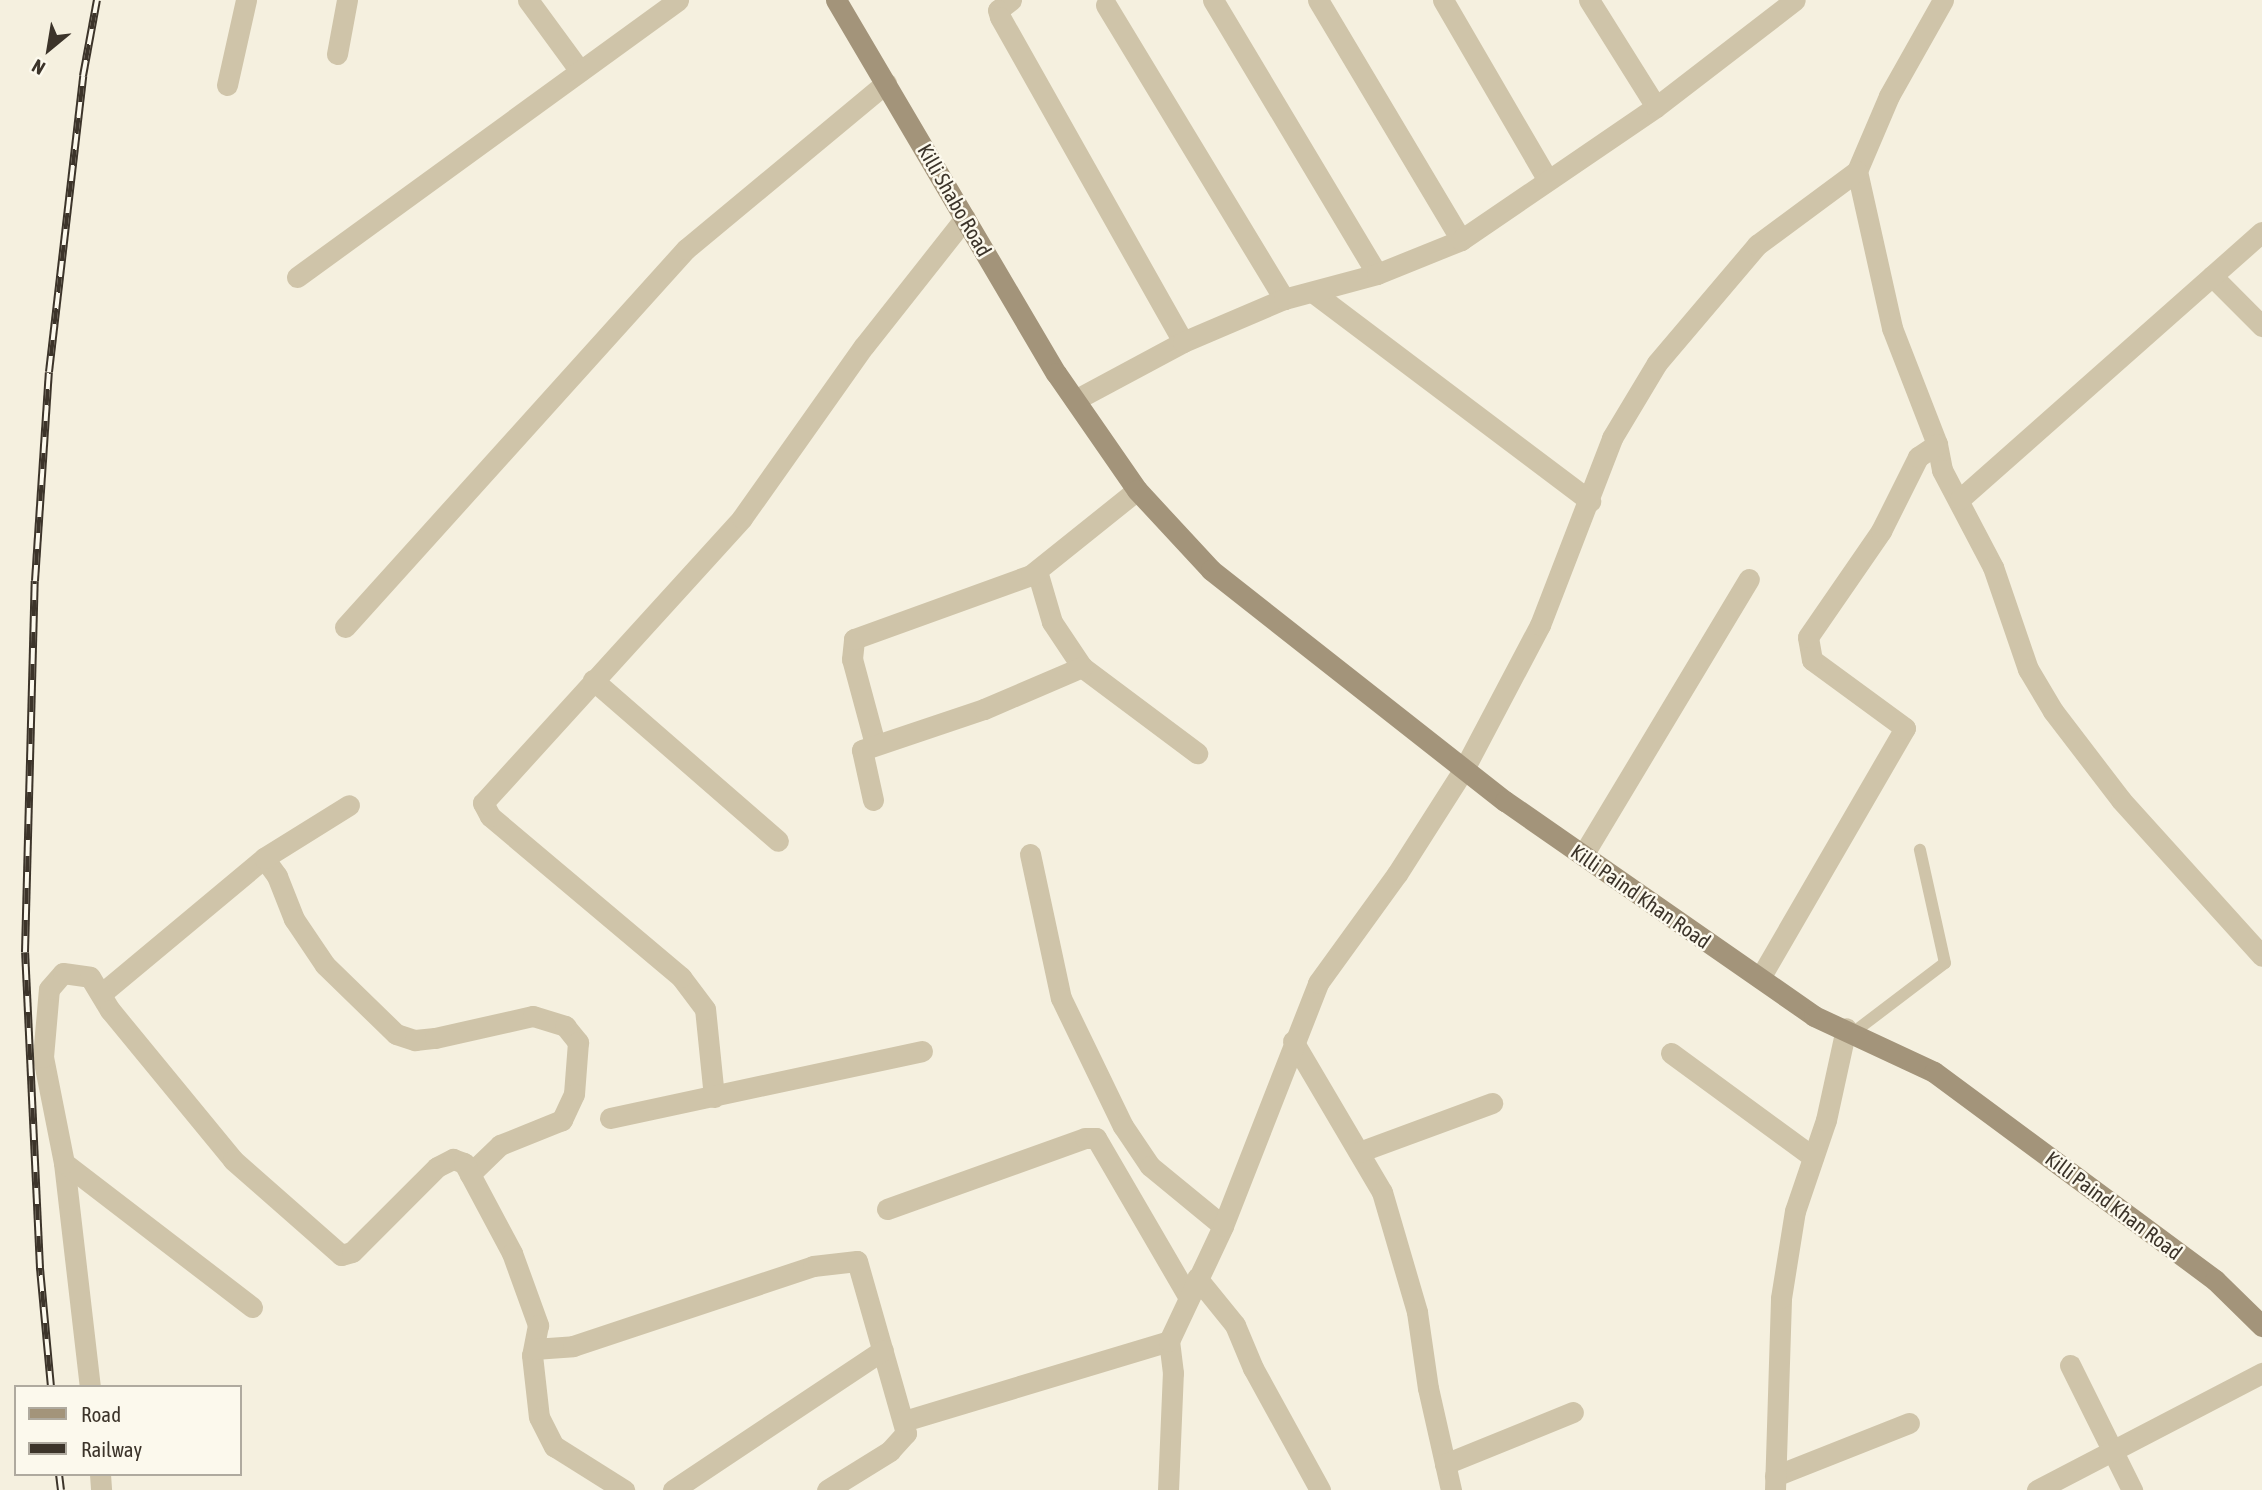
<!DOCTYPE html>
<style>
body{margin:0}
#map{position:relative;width:2262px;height:1490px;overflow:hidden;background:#f5f0df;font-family:"Asap Condensed",sans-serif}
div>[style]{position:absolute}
.lane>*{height:12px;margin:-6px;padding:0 6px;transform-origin:6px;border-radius:6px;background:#cfc4a9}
.street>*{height:21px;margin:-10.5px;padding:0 10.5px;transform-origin:10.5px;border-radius:10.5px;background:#cfc4a9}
.secondary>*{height:21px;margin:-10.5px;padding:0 10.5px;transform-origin:10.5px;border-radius:10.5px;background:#a3947a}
.rail>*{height:8px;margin-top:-4px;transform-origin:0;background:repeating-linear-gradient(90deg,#fcf9ed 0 16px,#3c342a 0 32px);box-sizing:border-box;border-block:2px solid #3c342a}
span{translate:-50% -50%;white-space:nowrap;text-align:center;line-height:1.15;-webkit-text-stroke:5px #fcf9ed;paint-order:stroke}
.street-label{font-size:21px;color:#3c342a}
.legend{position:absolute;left:14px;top:1385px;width:228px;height:91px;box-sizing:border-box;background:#fcf9ed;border:2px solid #afaa9f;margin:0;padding:9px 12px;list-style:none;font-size:21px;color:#3c342a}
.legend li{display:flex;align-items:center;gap:14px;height:35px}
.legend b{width:35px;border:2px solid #afaa9f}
.north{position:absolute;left:14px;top:14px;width:70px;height:70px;-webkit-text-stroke:5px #fcf9ed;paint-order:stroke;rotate:210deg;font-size:19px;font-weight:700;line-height:28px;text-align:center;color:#3c342a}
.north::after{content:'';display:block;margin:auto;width:24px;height:32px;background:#3c342a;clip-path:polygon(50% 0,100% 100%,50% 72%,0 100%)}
</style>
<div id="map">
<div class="lane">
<i style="left:1854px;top:1032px;width:114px;rotate:-37.2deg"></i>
<i style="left:1945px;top:963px;width:116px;rotate:-102.5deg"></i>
</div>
<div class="street">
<i style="left:528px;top:0;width:88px;rotate:53.8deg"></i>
<i style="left:1011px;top:0;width:16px;rotate:142deg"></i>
<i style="left:998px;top:10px;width:7px;rotate:74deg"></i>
<i style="left:1000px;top:17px;width:373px;rotate:60.6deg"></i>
<i style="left:1213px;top:0;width:319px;rotate:59.1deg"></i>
<i style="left:1318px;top:0;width:279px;rotate:59.2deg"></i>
<i style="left:1443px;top:0;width:207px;rotate:59.8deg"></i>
<i style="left:1589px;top:0;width:126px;rotate:57.9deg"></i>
<i style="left:1943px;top:0;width:110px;rotate:119.4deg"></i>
<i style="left:1889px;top:96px;width:82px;rotate:113.1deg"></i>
<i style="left:1857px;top:171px;width:161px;rotate:77.4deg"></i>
<i style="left:1892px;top:328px;width:124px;rotate:68.8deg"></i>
<i style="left:1937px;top:444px;width:26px;rotate:79deg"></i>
<i style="left:1942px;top:470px;width:110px;rotate:62.3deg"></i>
<i style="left:1993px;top:567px;width:108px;rotate:71.1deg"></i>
<i style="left:2028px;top:669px;width:49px;rotate:59.2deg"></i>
<i style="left:2053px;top:711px;width:112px;rotate:52.6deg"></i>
<i style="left:2121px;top:800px;width:210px;rotate:47.9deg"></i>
<i style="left:1106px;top:5px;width:344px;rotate:58.8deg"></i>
<i style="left:337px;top:54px;width:55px;rotate:-79.5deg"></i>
<i style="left:227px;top:85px;width:87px;rotate:-77.4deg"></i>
<i style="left:2212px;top:276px;width:71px;rotate:45deg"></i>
<i style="left:297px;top:277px;width:471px;rotate:-36deg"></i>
<i style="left:1314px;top:293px;width:346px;rotate:37deg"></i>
<i style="left:1075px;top:400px;width:123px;rotate:-28.2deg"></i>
<i style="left:1183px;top:342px;width:110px;rotate:-23.1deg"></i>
<i style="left:1284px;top:299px;width:96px;rotate:-15deg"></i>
<i style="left:1377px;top:274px;width:91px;rotate:-22deg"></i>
<i style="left:1461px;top:240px;width:236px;rotate:-34.3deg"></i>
<i style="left:1656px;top:107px;width:175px;rotate:-37.6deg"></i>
<i style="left:1960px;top:499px;width:403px;rotate:-41.5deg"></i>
<i style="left:1037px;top:571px;width:53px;rotate:73.6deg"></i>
<i style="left:1052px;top:622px;width:54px;rotate:56.3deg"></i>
<i style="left:1082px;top:667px;width:144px;rotate:36.8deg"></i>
<i style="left:345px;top:627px;width:509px;rotate:-47.95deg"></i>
<i style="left:686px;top:249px;width:260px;rotate:-39.7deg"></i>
<i style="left:593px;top:680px;width:245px;rotate:41deg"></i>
<i style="left:875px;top:744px;width:88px;rotate:-105.1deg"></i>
<i style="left:852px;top:659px;width:20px;rotate:-84deg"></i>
<i style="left:854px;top:639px;width:188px;rotate:-19.9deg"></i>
<i style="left:1031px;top:575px;width:136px;rotate:-38.7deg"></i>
<i style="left:873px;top:800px;width:51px;rotate:-102.4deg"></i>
<i style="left:862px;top:750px;width:129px;rotate:-18.6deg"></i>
<i style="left:984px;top:709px;width:107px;rotate:-23.2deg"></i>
<i style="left:1030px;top:854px;width:147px;rotate:77.9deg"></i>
<i style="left:1061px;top:998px;width:142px;rotate:64.2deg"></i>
<i style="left:1123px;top:1126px;width:48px;rotate:56deg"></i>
<i style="left:1150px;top:1166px;width:94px;rotate:39.4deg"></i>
<i style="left:1583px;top:855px;width:322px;rotate:-59deg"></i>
<i style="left:264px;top:858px;width:22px;rotate:54deg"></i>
<i style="left:277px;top:876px;width:46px;rotate:68.4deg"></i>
<i style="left:294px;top:919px;width:55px;rotate:56deg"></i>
<i style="left:325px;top:965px;width:99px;rotate:44.2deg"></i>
<i style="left:396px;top:1034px;width:20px;rotate:18deg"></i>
<i style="left:415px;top:1040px;width:20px;rotate:-6deg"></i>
<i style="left:435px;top:1038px;width:100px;rotate:-12.7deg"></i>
<i style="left:533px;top:1016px;width:34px;rotate:17deg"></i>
<i style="left:565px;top:1026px;width:21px;rotate:51deg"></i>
<i style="left:578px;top:1042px;width:52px;rotate:94.4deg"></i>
<i style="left:574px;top:1094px;width:29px;rotate:115deg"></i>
<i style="left:562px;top:1120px;width:67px;rotate:158deg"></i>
<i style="left:500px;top:1145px;width:42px;rotate:136deg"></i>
<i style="left:1760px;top:978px;width:289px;rotate:-59.9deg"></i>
<i style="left:1905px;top:728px;width:115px;rotate:-143.8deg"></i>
<i style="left:1812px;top:660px;width:23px;rotate:-100deg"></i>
<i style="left:1808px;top:637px;width:129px;rotate:-55.4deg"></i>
<i style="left:1881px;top:531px;width:83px;rotate:-63.4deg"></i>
<i style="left:1918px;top:457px;width:23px;rotate:-34deg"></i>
<i style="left:101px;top:994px;width:212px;rotate:-39.8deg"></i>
<i style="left:264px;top:858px;width:100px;rotate:-31.9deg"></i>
<i style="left:1293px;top:1041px;width:175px;rotate:59.5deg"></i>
<i style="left:1382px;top:1192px;width:125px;rotate:73.7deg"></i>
<i style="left:1417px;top:1312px;width:77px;rotate:81.8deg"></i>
<i style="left:1428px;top:1388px;width:105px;rotate:77.3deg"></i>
<i style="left:1671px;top:1053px;width:176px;rotate:36.2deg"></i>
<i style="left:714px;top:1097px;width:88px;rotate:-95.8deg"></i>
<i style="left:705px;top:1009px;width:40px;rotate:-127deg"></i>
<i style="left:681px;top:977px;width:250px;rotate:-139.9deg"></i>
<i style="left:490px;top:816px;width:15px;rotate:-118deg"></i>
<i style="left:483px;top:803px;width:385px;rotate:-47.7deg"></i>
<i style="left:742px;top:518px;width:211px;rotate:-54.7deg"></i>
<i style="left:864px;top:346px;width:163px;rotate:-51.7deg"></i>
<i style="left:610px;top:1118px;width:319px;rotate:-12.1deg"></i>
<i style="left:1359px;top:1152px;width:142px;rotate:-20.2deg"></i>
<i style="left:64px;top:1163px;width:226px;rotate:83.4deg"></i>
<i style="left:887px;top:1209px;width:210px;rotate:-19.7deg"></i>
<i style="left:1085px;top:1138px;width:11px"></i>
<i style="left:1096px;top:1138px;width:183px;rotate:59.8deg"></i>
<i style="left:1197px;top:1278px;width:60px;rotate:51deg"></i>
<i style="left:1235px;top:1325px;width:47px;rotate:67.3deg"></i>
<i style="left:1253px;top:1368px;width:139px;rotate:61.2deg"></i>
<i style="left:252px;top:1307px;width:237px;rotate:-142.5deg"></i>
<i style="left:64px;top:1163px;width:108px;rotate:-101.2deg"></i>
<i style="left:43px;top:1057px;width:68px;rotate:-85deg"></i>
<i style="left:49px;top:989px;width:21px;rotate:-49deg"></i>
<i style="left:63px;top:973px;width:27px;rotate:8deg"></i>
<i style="left:90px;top:977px;width:39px;rotate:59deg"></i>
<i style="left:110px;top:1010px;width:194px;rotate:50.6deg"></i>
<i style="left:233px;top:1160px;width:144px;rotate:41.3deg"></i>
<i style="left:341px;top:1255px;width:11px;rotate:-15deg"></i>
<i style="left:352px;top:1252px;width:120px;rotate:-45deg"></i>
<i style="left:437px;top:1167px;width:18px;rotate:-27deg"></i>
<i style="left:453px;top:1159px;width:12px;rotate:20deg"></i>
<i style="left:464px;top:1163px;width:102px;rotate:61.9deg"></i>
<i style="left:512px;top:1253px;width:77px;rotate:70.1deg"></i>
<i style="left:538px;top:1325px;width:31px;rotate:101deg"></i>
<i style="left:532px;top:1355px;width:62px;rotate:83.6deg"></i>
<i style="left:539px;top:1417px;width:33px;rotate:63deg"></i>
<i style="left:554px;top:1446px;width:83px;rotate:32.2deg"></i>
<i style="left:534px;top:1349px;width:39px;rotate:-4deg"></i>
<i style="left:573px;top:1346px;width:253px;rotate:-18.4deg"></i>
<i style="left:813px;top:1266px;width:44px;rotate:-6.5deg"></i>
<i style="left:857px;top:1261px;width:179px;rotate:74.1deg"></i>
<i style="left:906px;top:1433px;width:24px;rotate:132deg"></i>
<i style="left:890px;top:1451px;width:74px;rotate:148.2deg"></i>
<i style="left:2070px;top:1365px;width:140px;rotate:63.6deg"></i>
<i style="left:904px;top:1421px;width:277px;rotate:-16.8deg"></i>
<i style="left:1445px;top:1464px;width:138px;rotate:-22.1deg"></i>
<i style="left:100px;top:1474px;width:16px;rotate:86deg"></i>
<i style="left:1775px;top:1476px;width:144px;rotate:-21.6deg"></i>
<i style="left:673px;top:1490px;width:252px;rotate:-33.7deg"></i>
<i style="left:1168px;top:1490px;width:117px;rotate:-87.6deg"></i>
<i style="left:1173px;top:1373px;width:32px;rotate:-97deg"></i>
<i style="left:1169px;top:1341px;width:127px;rotate:-64.8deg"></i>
<i style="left:1223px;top:1226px;width:261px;rotate:-68.6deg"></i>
<i style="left:1318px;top:983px;width:135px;rotate:-54.1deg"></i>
<i style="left:1397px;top:874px;width:125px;rotate:-57.5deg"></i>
<i style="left:1464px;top:769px;width:163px;rotate:-62.2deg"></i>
<i style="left:1540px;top:625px;width:200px;rotate:-68.9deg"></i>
<i style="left:1612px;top:438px;width:87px;rotate:-59deg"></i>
<i style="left:1657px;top:363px;width:155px;rotate:-49.7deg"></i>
<i style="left:1757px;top:245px;width:124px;rotate:-36.5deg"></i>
<i style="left:1775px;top:1490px;width:192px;rotate:-88.2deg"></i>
<i style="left:1781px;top:1298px;width:88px;rotate:-80.9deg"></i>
<i style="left:1795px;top:1211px;width:96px;rotate:-71.2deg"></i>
<i style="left:1826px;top:1120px;width:94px;rotate:-77.7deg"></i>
<i style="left:2037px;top:1490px;width:254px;rotate:-27.5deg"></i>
</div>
<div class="secondary">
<i style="left:836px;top:0;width:433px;rotate:59.5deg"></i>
<i style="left:1056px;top:373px;width:142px;rotate:55.3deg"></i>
<i style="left:1137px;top:490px;width:109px;rotate:47.2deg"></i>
<i style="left:1211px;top:570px;width:374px;rotate:38.2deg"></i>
<i style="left:1505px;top:801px;width:376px;rotate:34.8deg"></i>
<i style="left:1814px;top:1016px;width:132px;rotate:25deg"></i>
<i style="left:1934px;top:1072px;width:350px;rotate:36.5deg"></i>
<i style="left:2215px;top:1280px;width:66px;rotate:44.4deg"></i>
</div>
<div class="rail">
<i style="left:51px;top:1387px;width:120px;rotate:-95.3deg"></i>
<i style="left:40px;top:1268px;width:316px;rotate:-92.7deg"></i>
<i style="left:25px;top:952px;width:371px;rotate:-88.5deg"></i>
<i style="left:35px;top:581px;width:209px;rotate:-86.2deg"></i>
<i style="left:49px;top:372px;width:298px;rotate:-83.4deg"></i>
<i style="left:83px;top:76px;width:77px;rotate:-79.6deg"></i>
<i style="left:59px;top:1474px;width:16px;rotate:83deg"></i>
</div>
<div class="street-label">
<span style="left:955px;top:200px;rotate:60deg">Killi Shabo Road</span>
<span style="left:1641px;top:896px;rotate:35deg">Killi Paind Khan Road</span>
<span style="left:2114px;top:1205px;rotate:37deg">Killi Paind Khan Road</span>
</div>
<ul class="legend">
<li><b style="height:9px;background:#a3947a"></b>Road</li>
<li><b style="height:9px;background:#3c342a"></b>Railway</li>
</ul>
<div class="north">N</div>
</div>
